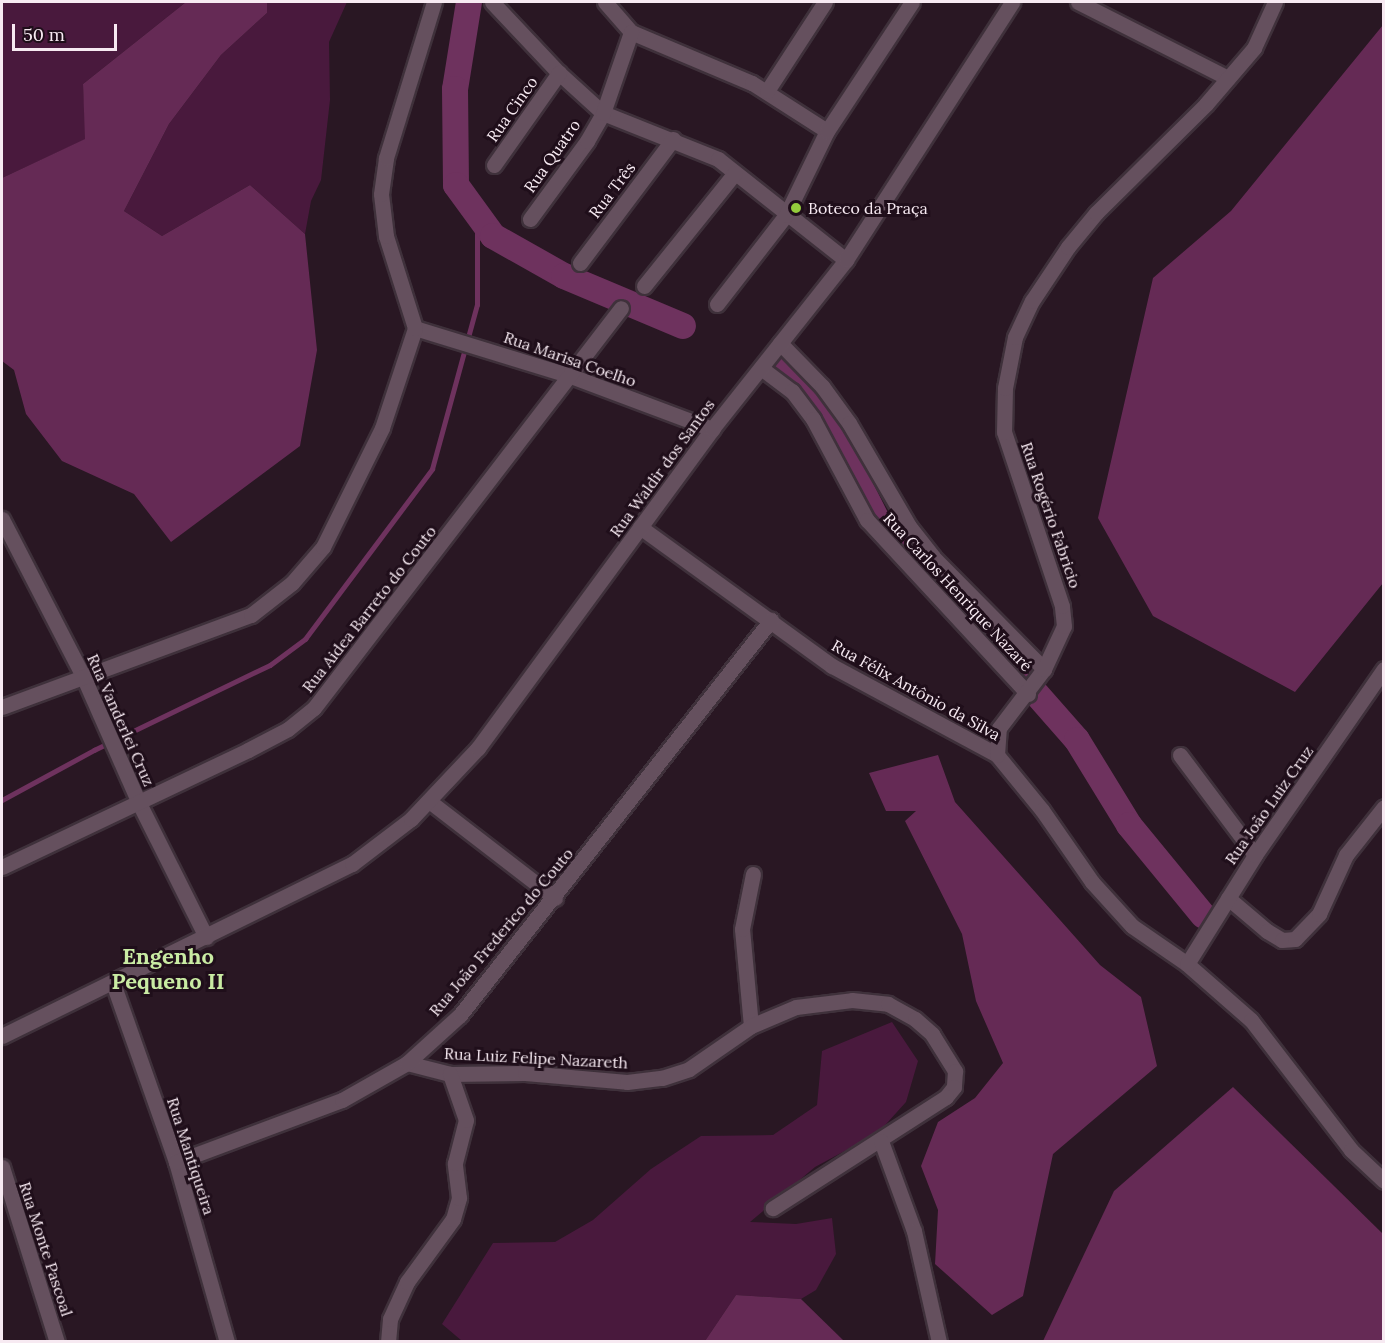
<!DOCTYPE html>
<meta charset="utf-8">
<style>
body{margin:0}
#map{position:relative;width:1385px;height:1343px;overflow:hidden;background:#291723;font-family:Lora,serif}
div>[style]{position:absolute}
.green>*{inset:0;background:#49193d}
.forest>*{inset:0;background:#652a55}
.stream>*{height:4.5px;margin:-2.25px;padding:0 2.25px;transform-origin:2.25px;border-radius:2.25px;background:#6e325e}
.river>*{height:26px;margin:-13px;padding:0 13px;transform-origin:13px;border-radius:13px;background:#6e325e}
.roads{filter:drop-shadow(2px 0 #3f313b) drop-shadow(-2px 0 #3f313b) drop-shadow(0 2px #3f313b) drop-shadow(0 -2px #3f313b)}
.minor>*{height:15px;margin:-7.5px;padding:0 7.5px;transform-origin:7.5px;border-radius:7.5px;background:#65505e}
.dots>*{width:16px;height:16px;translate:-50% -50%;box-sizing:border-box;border:3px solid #1f0e1a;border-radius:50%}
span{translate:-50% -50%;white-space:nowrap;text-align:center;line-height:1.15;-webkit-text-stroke:6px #1f0e1a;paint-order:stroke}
.street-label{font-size:16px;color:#f7eaf2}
.poi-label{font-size:16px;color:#f7eaf2}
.left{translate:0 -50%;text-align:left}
.district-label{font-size:22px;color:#c9eba3;font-weight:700}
.frame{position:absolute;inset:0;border:3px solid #f7eaf2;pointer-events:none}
.scale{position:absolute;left:12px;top:24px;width:105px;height:27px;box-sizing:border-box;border:3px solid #f7eaf2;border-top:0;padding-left:8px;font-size:18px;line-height:21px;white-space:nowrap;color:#f7eaf2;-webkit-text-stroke:4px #1f0e1a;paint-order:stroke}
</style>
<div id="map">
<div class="green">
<i style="clip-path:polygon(2px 2px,186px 2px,83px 84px,86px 139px,2px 178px)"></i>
<i style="clip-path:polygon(267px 2px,347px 2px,329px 42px,330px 100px,321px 180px,311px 201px,305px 234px,250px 185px,162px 236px,124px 211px,169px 124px,221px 55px,267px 13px)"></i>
<i style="clip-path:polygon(892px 1022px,918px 1061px,906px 1102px,878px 1133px,815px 1167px,750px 1222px,796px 1224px,832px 1218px,836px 1254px,816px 1290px,801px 1299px,736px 1295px,705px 1341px,462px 1341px,442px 1324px,493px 1243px,555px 1242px,593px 1220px,651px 1169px,701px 1136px,773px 1135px,817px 1105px,822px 1051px)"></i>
</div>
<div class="forest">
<i style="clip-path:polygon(186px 2px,267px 2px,267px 13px,221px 55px,169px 124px,124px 211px,162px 236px,250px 185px,305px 234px,317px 350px,300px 446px,171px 542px,134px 494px,62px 461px,26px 414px,14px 370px,2px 361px,2px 178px,85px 139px,83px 84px)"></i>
<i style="clip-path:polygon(1383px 25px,1383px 583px,1295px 692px,1153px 616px,1098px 518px,1153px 278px,1231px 211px)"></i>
<i style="clip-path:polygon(938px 755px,955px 802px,1100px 965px,1141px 997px,1157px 1066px,1053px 1154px,1023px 1296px,992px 1315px,935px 1264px,938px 1210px,921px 1166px,938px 1122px,975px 1098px,1003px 1063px,976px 1001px,962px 934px,905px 821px,916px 811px,886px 811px,869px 773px)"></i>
<i style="clip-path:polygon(1233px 1087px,1383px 1234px,1383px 1341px,1043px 1341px,1114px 1191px)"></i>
<i style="clip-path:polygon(736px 1295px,801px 1299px,844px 1341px,705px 1341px)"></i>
</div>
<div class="stream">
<i style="left:2px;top:800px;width:105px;rotate:-28.5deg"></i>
<i style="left:94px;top:750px;width:195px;rotate:-25.8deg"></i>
<i style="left:270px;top:665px;width:44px;rotate:-36.6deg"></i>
<i style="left:305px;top:639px;width:212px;rotate:-53.2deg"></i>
<i style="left:432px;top:469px;width:170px;rotate:-74.7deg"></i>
<i style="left:477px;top:305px;width:89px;rotate:-90deg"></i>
</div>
<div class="river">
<i style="left:469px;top:2px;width:88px;rotate:99.1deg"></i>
<i style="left:455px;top:89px;width:96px;rotate:89.4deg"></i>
<i style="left:456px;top:185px;width:63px;rotate:54deg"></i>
<i style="left:493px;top:236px;width:81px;rotate:29.4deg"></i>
<i style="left:564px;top:276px;width:129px;rotate:22.8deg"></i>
<i style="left:783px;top:366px;width:98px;rotate:54.5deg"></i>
<i style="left:840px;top:446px;width:96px;rotate:63.4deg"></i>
<i style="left:883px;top:532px;width:21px;rotate:47deg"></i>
<i style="left:1012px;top:666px;width:98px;rotate:48.7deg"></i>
<i style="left:1077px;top:740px;width:100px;rotate:58.5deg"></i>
<i style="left:1129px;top:825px;width:117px;rotate:50.6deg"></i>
</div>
<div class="roads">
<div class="minor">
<i style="left:492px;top:2px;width:98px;rotate:46.7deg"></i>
<i style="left:559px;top:73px;width:59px;rotate:42.3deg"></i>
<i style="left:603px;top:113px;width:124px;rotate:21.8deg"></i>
<i style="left:718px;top:159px;width:163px;rotate:38.3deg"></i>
<i style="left:605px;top:2px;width:40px;rotate:49deg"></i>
<i style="left:631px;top:32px;width:131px;rotate:22.9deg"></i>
<i style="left:752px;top:83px;width:89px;rotate:32.6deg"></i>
<i style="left:1078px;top:2px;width:168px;rotate:26.9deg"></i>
<i style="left:767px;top:91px;width:106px;rotate:-56.9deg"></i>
<i style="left:494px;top:165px;width:113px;rotate:-54.8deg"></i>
<i style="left:530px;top:219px;width:97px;rotate:-53.8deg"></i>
<i style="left:587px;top:141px;width:32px;rotate:-60deg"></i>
<i style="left:603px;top:113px;width:86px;rotate:-70.9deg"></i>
<i style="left:580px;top:263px;width:155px;rotate:-53.1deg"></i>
<i style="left:644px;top:286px;width:145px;rotate:-51.2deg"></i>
<i style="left:717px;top:304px;width:113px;rotate:-52.2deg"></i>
<i style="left:786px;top:215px;width:93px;rotate:-64deg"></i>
<i style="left:827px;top:131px;width:154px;rotate:-56.6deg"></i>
<i style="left:415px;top:328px;width:163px;rotate:17.1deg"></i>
<i style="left:571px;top:376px;width:151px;rotate:20.6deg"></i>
<i style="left:780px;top:343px;width:60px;rotate:45.7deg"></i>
<i style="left:822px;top:386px;width:46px;rotate:53.9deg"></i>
<i style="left:849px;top:423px;width:119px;rotate:59.8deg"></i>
<i style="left:909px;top:526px;width:39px;rotate:52deg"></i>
<i style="left:933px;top:557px;width:158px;rotate:45.3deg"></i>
<i style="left:761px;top:368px;width:39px;rotate:37deg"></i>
<i style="left:792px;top:391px;width:35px;rotate:53deg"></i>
<i style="left:813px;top:419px;width:115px;rotate:61.9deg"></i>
<i style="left:867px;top:520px;width:237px;rotate:47.2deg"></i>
<i style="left:2px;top:519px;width:177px;rotate:62.7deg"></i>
<i style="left:83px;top:676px;width:139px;rotate:66.2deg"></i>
<i style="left:139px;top:803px;width:150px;rotate:63.4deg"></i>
<i style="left:640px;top:527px;width:237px;rotate:35.9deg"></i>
<i style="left:832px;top:666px;width:187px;rotate:28.3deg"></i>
<i style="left:997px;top:755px;width:71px;rotate:50.7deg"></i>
<i style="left:1042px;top:810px;width:88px;rotate:55.2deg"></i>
<i style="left:1092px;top:882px;width:59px;rotate:47.7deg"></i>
<i style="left:1132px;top:926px;width:67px;rotate:34.6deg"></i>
<i style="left:1187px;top:964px;width:85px;rotate:41.2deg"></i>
<i style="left:1251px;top:1020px;width:164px;rotate:52.4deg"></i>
<i style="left:1351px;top:1150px;width:45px;rotate:43.2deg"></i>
<i style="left:2px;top:707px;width:265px;rotate:-20.3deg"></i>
<i style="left:251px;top:615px;width:52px;rotate:-38deg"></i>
<i style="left:292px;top:583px;width:48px;rotate:-49.3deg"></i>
<i style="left:323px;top:547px;width:133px;rotate:-63.6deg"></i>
<i style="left:382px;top:428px;width:105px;rotate:-71.7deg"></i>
<i style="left:415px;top:328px;width:96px;rotate:-107.5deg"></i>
<i style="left:386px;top:236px;width:42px;rotate:-96.8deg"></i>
<i style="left:381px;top:194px;width:36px;rotate:-82deg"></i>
<i style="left:386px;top:158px;width:163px;rotate:-72.9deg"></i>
<i style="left:997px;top:755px;width:27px;rotate:-86deg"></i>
<i style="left:999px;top:728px;width:74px;rotate:-52.7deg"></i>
<i style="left:1044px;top:669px;width:47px;rotate:-65.1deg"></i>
<i style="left:1064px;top:626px;width:20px;rotate:-96deg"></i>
<i style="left:1062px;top:606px;width:183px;rotate:-108.4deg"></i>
<i style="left:1004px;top:432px;width:44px;rotate:-88.7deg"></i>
<i style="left:1005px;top:388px;width:52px;rotate:-78.9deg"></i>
<i style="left:1015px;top:337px;width:40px;rotate:-65deg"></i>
<i style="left:1032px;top:301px;width:65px;rotate:-56.3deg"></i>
<i style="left:1068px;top:247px;width:44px;rotate:-50.5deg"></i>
<i style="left:1096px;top:213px;width:155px;rotate:-44.7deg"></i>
<i style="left:1206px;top:104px;width:74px;rotate:-49.4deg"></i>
<i style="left:1254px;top:48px;width:51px;rotate:-65.5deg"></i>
<i style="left:1180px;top:755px;width:125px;rotate:53.1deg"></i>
<i style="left:429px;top:801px;width:159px;rotate:37.6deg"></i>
<i style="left:2px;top:867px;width:272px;rotate:-25.4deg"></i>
<i style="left:248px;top:750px;width:45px;rotate:-27.7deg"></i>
<i style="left:288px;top:729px;width:33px;rotate:-39deg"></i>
<i style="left:314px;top:708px;width:504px;rotate:-52.49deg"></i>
<i style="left:1228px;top:898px;width:51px;rotate:40.2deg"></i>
<i style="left:1267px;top:931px;width:17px;rotate:31deg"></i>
<i style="left:1282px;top:940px;width:13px;rotate:-4deg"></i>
<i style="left:1295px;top:939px;width:35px;rotate:-46deg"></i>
<i style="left:1319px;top:914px;width:65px;rotate:-65.4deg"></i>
<i style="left:1346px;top:855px;width:61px;rotate:-51.6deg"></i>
<i style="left:1187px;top:964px;width:128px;rotate:-58deg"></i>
<i style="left:1255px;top:855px;width:226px;rotate:-55.3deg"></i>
<i style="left:113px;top:983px;width:190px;rotate:70.6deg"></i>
<i style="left:176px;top:1162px;width:187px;rotate:74.2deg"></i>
<i style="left:751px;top:1026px;width:97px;rotate:-95.3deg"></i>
<i style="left:742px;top:929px;width:56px;rotate:-78.7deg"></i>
<i style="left:2px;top:1036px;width:390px;rotate:-26.2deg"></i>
<i style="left:352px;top:864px;width:74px;rotate:-37.3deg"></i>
<i style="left:411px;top:819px;width:98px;rotate:-46.7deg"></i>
<i style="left:478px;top:748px;width:396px;rotate:-53.7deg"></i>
<i style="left:712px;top:429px;width:216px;rotate:-51.6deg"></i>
<i style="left:846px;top:260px;width:307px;rotate:-57.2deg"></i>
<i style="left:407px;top:1063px;width:44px;rotate:14.3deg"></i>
<i style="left:450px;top:1074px;width:75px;rotate:-0.8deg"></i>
<i style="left:525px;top:1073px;width:102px;rotate:5deg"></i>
<i style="left:627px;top:1082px;width:35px;rotate:-7deg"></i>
<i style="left:662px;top:1078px;width:28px;rotate:-18deg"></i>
<i style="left:689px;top:1069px;width:75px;rotate:-34.7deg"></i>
<i style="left:751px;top:1026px;width:49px;rotate:-22.9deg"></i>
<i style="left:796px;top:1007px;width:56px;rotate:-7.1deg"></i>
<i style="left:852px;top:1000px;width:36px;rotate:6deg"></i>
<i style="left:888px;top:1004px;width:31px;rotate:29deg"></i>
<i style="left:915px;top:1019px;width:23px;rotate:41deg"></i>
<i style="left:932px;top:1034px;width:44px;rotate:58.1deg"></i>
<i style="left:955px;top:1071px;width:16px;rotate:94deg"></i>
<i style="left:954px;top:1087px;width:13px;rotate:129deg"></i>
<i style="left:946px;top:1097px;width:206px;rotate:147.3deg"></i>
<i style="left:881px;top:1141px;width:96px;rotate:69.9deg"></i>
<i style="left:914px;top:1231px;width:114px;rotate:77.3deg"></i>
<i style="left:176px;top:1162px;width:177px;rotate:-20.5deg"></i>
<i style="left:342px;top:1100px;width:75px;rotate:-29.6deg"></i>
<i style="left:407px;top:1063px;width:72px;rotate:-42.2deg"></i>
<i style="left:460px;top:1015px;width:503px;rotate:-51.79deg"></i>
<i style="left:2px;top:1167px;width:183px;rotate:72.6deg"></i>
<i style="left:388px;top:1342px;width:23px;rotate:-85deg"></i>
<i style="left:390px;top:1319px;width:41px;rotate:-65.3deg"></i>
<i style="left:407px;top:1282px;width:78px;rotate:-53.9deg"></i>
<i style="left:453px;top:1219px;width:22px;rotate:-74deg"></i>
<i style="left:459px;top:1198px;width:35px;rotate:-97deg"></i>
<i style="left:455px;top:1163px;width:44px;rotate:-75.7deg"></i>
<i style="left:466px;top:1120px;width:49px;rotate:-109.2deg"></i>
</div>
</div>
<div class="dots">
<i style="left:796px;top:208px;background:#94cc3c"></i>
</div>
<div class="street-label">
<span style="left:512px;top:109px;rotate:-55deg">Rua Cinco</span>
<span style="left:552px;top:156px;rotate:-55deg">Rua Quatro</span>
<span style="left:612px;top:190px;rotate:-53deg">Rua Três</span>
<span style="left:570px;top:359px;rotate:19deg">Rua Marisa Coelho</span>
<span style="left:662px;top:468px;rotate:-54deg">Rua Waldir dos Santos</span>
<span style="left:1051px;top:515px;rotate:71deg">Rua Rogério Fabricio</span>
<span style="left:958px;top:592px;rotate:47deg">Rua Carlos Henrique Nazaré</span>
<span style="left:369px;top:609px;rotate:-52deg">Rua Aidea Barreto do Couto</span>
<span style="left:916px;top:690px;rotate:29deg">Rua Félix Antônio da Silva</span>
<span style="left:121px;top:720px;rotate:66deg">Rua Vanderlei Cruz</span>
<span style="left:1269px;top:805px;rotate:-55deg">Rua João Luiz Cruz</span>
<span style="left:501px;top:932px;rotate:-50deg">Rua João Frederico do Couto</span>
<span style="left:536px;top:1058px;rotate:3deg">Rua Luiz Felipe Nazareth</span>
<span style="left:191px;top:1156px;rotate:72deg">Rua Mantiqueira</span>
<span style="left:46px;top:1249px;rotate:72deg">Rua Monte Pascoal</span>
</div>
<div class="poi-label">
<span class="left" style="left:808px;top:208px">Boteco da Praça</span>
</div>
<div class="district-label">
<span style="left:168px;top:969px">Engenho<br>Pequeno II</span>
</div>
<div class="frame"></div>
<div class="scale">50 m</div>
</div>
